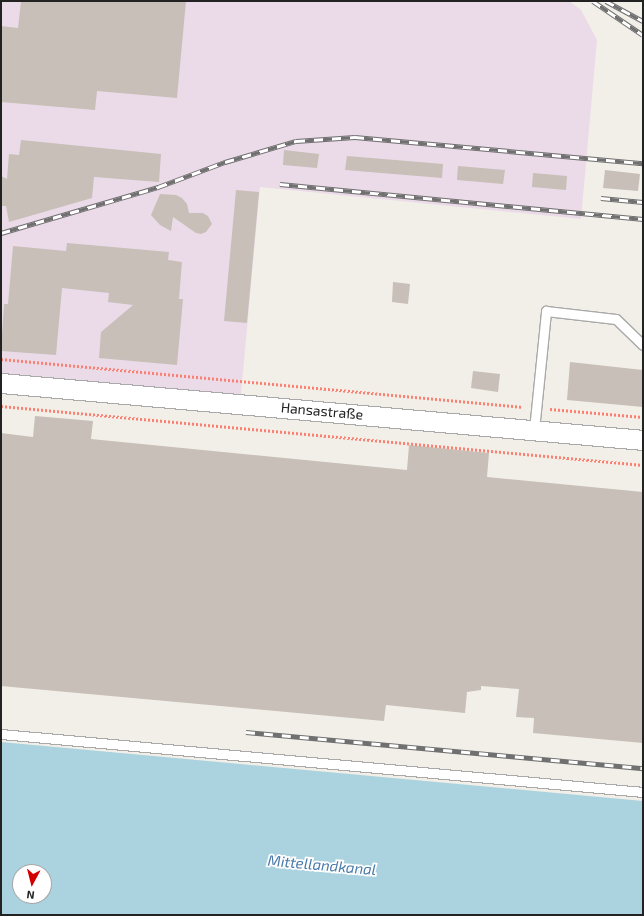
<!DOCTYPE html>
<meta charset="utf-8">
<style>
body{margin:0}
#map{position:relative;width:644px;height:916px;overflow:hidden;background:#f2efe9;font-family:"Exo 2",sans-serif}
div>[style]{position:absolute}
.industrial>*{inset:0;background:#ebdbe8}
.water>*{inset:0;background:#aad3df}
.building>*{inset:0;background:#c7bfb8}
.path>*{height:2.5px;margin-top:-1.25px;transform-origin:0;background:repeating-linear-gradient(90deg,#fa8072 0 2px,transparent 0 4px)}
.roads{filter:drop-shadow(1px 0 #a9a9a9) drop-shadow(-1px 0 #a9a9a9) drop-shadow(0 1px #a9a9a9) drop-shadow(0 -1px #a9a9a9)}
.service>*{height:9px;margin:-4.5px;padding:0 4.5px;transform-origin:4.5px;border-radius:4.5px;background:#fff}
.minor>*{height:19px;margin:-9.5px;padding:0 9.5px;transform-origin:9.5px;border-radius:9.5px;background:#fff}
.rail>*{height:4.5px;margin-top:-2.25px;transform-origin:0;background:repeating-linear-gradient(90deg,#fff 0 9px,#707070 0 18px);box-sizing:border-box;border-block:1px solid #707070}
span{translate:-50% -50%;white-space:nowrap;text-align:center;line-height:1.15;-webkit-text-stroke:3.5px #fff;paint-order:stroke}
.street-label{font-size:14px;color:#222}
.water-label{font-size:15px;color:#4a7aab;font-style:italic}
.frame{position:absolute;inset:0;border:2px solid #222;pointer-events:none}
.north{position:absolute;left:12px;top:864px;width:40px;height:40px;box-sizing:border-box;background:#fff;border:1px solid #a7a7a7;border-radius:50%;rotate:187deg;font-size:11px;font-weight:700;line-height:16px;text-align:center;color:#222}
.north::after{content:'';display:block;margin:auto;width:14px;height:18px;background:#d40000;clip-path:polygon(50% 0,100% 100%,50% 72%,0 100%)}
</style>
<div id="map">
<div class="industrial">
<i style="clip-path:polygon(1px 1px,569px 1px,581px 10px,597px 40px,581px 219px,260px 187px,240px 404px,1px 383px)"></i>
</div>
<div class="water">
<i style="clip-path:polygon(evenodd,1px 742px,643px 801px,643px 915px,1px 915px,1px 742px,20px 872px,44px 872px,44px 896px,20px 896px,20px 872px)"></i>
</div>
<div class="building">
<i style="clip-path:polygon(21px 1px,186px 1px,177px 98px,97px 91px,95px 110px,1px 102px,1px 26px,18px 28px)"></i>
<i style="clip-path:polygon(21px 140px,161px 154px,159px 182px,94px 177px,92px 198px,9px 222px,6px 206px,1px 206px,1px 176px,7px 179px,9px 154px,19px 155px)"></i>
<i style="clip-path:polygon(284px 150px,319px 154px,317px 168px,283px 165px)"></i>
<i style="clip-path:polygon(347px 156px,443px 164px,442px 178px,345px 170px)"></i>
<i style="clip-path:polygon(458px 166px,505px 170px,503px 184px,457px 180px)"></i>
<i style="clip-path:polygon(605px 170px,640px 174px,638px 191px,603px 188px)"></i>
<i style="clip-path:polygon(533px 173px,567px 176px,566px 190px,532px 187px)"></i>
<i style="clip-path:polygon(236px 190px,259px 192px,247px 323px,224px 321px)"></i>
<i style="clip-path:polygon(160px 194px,176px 195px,182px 198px,187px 204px,189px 213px,203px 213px,208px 216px,212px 224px,206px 232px,201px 234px,196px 233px,173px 217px,171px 231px,160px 225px,151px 215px)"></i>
<i style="clip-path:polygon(67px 243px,169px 252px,168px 260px,182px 262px,179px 299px,183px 299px,177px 365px,99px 358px,101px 332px,133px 305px,108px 302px,109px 293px,62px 288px,56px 355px,1px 351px,4px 304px,8px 304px,13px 246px,66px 251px)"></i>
<i style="clip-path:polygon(393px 282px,410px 284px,408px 304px,392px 302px)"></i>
<i style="clip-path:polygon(570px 362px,643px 370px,643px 407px,567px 400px)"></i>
<i style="clip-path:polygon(473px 371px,500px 374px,498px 392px,471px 388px)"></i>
<i style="clip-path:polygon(35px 416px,93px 421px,91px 439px,407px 470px,409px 445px,489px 453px,487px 477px,643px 492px,643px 743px,533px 733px,534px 718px,516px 717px,519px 689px,481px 686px,481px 690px,467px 692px,465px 713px,386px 705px,384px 721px,1px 686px,1px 433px,33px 437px)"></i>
</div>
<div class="path">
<i style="left:1px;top:359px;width:524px;rotate:5.25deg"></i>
<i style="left:1px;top:406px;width:645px;rotate:5.25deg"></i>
<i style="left:550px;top:409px;width:93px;rotate:4.9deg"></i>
</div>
<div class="roads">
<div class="service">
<i style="left:534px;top:430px;width:120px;rotate:-84.2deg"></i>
<i style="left:546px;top:311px;width:70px;rotate:6.5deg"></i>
<i style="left:616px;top:319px;width:37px;rotate:44deg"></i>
<i style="left:1px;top:734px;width:645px;rotate:5.16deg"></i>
</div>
<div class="minor">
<i style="left:1px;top:383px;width:645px;rotate:5.07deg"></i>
</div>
</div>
<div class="rail">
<i style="left:593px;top:1px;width:60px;rotate:34.2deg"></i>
<i style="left:606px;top:1px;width:42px;rotate:28.4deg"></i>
<i style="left:280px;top:184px;width:365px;rotate:5.5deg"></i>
<i style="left:601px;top:198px;width:42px;rotate:5.4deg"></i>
<i style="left:1px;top:233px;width:164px;rotate:-16.3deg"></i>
<i style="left:158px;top:187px;width:72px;rotate:-20.5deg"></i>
<i style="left:225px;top:162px;width:74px;rotate:-16.5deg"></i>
<i style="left:296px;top:141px;width:59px;rotate:-3.9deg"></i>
<i style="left:355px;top:137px;width:289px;rotate:5.2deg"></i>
<i style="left:246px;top:732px;width:399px;rotate:5.2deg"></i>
</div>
<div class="street-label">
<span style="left:322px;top:411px;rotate:5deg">Hansastraße</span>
</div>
<div class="water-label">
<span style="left:322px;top:865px;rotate:5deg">Mittellandkanal</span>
</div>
<div class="frame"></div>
<div class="north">N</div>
</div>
